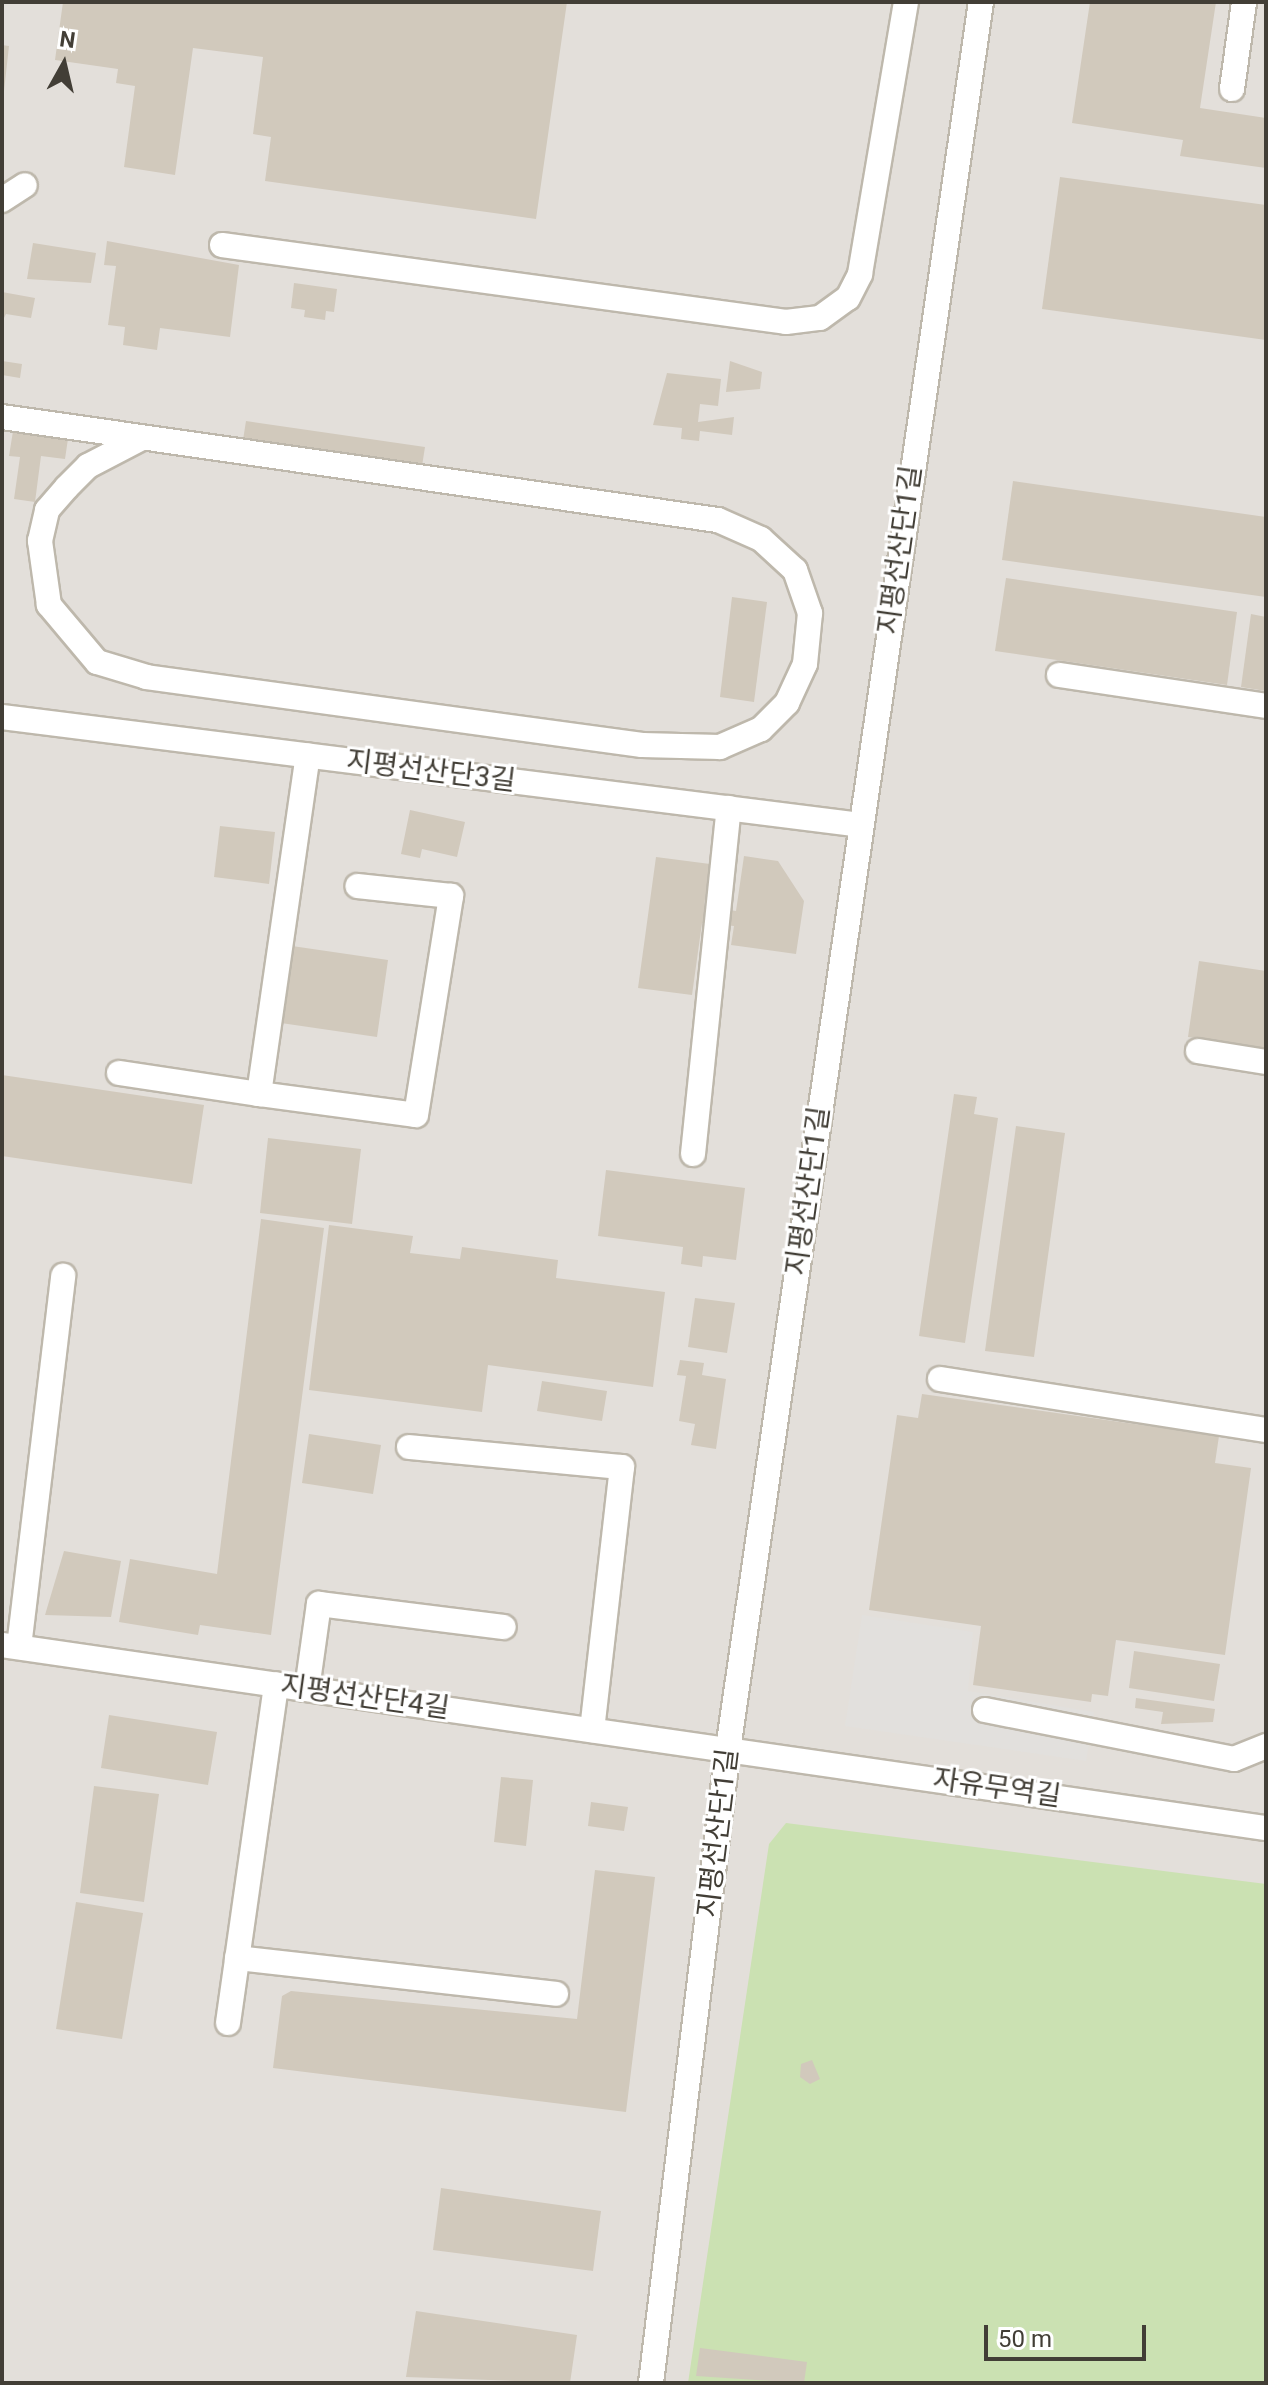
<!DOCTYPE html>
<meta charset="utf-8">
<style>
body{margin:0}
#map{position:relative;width:1268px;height:2385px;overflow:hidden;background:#f1ede5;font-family:Roboto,"Noto Sans KR",sans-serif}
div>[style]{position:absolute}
.industrial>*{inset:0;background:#e3dfda}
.green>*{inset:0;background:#cbe1b2}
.parking>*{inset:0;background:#e2e0dd}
.building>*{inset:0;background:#d1c9bc}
.roads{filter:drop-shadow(2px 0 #beb8ac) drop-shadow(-2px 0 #beb8ac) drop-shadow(0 2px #beb8ac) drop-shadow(0 -2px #beb8ac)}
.minor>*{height:24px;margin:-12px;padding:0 12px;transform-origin:12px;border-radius:12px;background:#fff}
span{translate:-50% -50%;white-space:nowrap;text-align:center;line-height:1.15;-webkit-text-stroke:6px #fff;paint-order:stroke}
.street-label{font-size:28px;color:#423e36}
.frame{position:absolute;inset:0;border:4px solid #423e36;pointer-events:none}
.north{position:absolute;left:24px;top:24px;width:80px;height:80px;-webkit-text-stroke:6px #fff;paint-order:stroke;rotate:8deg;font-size:22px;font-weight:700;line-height:32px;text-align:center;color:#423e36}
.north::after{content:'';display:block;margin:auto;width:28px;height:36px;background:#423e36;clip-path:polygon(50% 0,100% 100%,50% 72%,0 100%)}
.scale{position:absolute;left:984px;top:2325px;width:162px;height:36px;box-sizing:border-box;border:4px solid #423e36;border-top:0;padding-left:10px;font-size:24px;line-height:28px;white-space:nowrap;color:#423e36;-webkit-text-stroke:6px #fff;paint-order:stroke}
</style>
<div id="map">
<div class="industrial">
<i style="clip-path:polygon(2px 2px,1266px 2px,1266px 2383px,2px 2383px)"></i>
</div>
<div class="green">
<i style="clip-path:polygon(786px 1823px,1266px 1884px,1266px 2383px,688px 2383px,769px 1844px)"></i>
</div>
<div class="parking">
<i style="clip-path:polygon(862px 1615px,973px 1632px,968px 1691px,1094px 1712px,1086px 1761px,845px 1726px)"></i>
</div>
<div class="building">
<i style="clip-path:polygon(63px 2px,567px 2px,536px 219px,265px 181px,271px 137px,253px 134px,263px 57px,193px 48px,175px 175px,124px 167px,135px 86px,116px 83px,118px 69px,55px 60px)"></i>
<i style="clip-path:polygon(1090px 2px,1216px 2px,1200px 108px,1266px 118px,1266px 168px,1180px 156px,1183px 140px,1072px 123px)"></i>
<i style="clip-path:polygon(2px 45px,9px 46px,4px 91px,2px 90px)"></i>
<i style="clip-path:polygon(1060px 177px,1266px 205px,1266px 340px,1042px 309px)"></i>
<i style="clip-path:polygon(107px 241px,239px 265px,230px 337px,160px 328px,157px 350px,123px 345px,125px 327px,108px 325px,116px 266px,104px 265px)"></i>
<i style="clip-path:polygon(33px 243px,96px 253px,91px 283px,27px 279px)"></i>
<i style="clip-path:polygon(294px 283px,337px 289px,334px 312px,326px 311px,325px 320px,304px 317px,305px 310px,291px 308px)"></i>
<i style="clip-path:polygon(2px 292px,35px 298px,31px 318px,6px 314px,2px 322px)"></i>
<i style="clip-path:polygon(2px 361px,22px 364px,20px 378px,2px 375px)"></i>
<i style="clip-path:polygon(730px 361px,762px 372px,760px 389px,726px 392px)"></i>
<i style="clip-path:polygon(667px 373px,721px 379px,718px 406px,700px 404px,698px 422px,734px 417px,732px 435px,700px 431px,699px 441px,681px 439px,682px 428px,653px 425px)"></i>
<i style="clip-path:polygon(246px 421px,425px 447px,422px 466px,243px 440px)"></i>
<i style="clip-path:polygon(14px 425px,69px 432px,65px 459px,41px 456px,35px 502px,14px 499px,20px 457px,9px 456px)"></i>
<i style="clip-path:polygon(1013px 481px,1266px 517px,1266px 597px,1002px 560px)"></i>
<i style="clip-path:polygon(1006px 578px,1237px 612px,1227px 685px,995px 651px)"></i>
<i style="clip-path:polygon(732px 597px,767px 602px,754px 702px,720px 697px)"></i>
<i style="clip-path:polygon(1251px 614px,1266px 617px,1266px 691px,1241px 687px)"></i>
<i style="clip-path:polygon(410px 810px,465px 822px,457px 857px,422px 849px,420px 858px,401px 854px)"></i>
<i style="clip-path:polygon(220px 826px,275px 832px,269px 884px,214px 877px)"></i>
<i style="clip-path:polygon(744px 856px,778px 861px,804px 901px,796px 954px,731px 945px,734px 926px,702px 923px,692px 995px,638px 988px,656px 857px,710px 864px,704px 906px,736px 911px)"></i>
<i style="clip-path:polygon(292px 946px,388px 960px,377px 1037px,281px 1023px)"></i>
<i style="clip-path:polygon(1199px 961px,1266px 971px,1266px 1048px,1188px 1037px)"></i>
<i style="clip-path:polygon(2px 1075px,204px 1105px,192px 1184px,2px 1156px)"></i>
<i style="clip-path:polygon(954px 1094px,977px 1097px,974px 1114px,998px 1118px,965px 1343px,919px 1336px)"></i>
<i style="clip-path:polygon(1016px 1126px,1065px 1133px,1034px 1357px,985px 1351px)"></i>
<i style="clip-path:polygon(268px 1138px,361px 1149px,352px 1224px,260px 1213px)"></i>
<i style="clip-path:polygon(606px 1170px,745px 1188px,736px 1260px,703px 1256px,702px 1267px,681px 1264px,683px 1247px,598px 1236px)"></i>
<i style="clip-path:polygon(261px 1219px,324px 1228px,271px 1635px,200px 1625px,198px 1635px,119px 1622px,130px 1559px,217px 1574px)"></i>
<i style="clip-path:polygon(329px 1225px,413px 1236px,410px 1253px,460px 1259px,462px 1247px,558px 1260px,556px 1278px,665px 1292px,653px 1387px,488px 1365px,482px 1412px,309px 1390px)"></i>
<i style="clip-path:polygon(695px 1298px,735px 1303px,727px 1353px,688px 1347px)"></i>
<i style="clip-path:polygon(680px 1360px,704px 1363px,702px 1375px,726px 1379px,716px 1449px,691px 1445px,695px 1424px,679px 1421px,686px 1376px,677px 1375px)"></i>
<i style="clip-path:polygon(542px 1381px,607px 1391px,602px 1421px,537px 1411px)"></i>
<i style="clip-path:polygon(922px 1394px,1219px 1436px,1215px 1463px,1251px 1468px,1225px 1655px,1116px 1640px,1108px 1696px,1092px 1694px,1091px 1702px,973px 1685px,981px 1626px,869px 1610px,897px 1415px,918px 1418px)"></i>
<i style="clip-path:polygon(309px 1434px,381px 1445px,373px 1494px,302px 1483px)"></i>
<i style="clip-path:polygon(64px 1551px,121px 1561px,111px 1617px,45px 1615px)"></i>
<i style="clip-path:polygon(1134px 1651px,1220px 1664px,1214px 1701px,1129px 1688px)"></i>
<i style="clip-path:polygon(1136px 1698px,1215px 1709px,1213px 1722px,1161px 1724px,1163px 1712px,1135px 1708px)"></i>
<i style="clip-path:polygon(109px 1715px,217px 1732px,208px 1785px,101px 1768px)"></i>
<i style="clip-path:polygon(501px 1777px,533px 1780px,526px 1846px,494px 1842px)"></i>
<i style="clip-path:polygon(94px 1786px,159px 1794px,144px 1902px,80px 1893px)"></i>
<i style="clip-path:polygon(591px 1802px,628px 1807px,624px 1831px,588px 1826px)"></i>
<i style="clip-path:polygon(595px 1870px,655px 1877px,626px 2112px,273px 2068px,282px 1996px,291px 1991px,577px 2019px)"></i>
<i style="clip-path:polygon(76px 1902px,143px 1913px,122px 2039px,56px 2029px)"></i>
<i style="clip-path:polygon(812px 2060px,820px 2079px,810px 2084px,800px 2077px,801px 2064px)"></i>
<i style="clip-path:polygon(441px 2188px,601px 2211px,593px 2271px,433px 2250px)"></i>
<i style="clip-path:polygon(416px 2311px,577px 2335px,570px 2383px,406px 2377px)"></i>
<i style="clip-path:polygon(700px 2348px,807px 2362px,804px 2383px,696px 2376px)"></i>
</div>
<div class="roads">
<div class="minor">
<i style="left:1232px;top:89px;width:88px;rotate:-82.1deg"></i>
<i style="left:2px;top:200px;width:27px;rotate:-33deg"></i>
<i style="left:222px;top:245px;width:569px;rotate:7.77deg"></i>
<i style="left:786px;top:322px;width:34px;rotate:-7deg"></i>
<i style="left:820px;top:318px;width:34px;rotate:-36deg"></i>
<i style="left:848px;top:298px;width:27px;rotate:-63deg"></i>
<i style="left:860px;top:274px;width:276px;rotate:-80.4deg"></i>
<i style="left:2px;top:417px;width:723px;rotate:8.19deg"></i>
<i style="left:718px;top:520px;width:47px;rotate:23.8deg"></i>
<i style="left:761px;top:539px;width:46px;rotate:42.4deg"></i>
<i style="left:795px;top:570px;width:46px;rotate:70.8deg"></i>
<i style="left:810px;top:613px;width:51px;rotate:95.6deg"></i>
<i style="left:805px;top:664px;width:43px;rotate:114.8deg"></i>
<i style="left:787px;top:703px;width:37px;rotate:135deg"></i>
<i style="left:761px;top:729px;width:45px;rotate:156.3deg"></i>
<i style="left:720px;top:747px;width:78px;rotate:-178.5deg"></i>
<i style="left:642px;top:745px;width:500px;rotate:-172.2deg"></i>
<i style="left:147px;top:677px;width:52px;rotate:-163.3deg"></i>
<i style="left:97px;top:662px;width:75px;rotate:-130.1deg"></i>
<i style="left:49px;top:605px;width:65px;rotate:-98deg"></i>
<i style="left:40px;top:541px;width:32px;rotate:-77deg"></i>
<i style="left:47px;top:510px;width:30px;rotate:-49deg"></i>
<i style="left:67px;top:487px;width:30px;rotate:-45deg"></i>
<i style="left:88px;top:466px;width:61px;rotate:-27.4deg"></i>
<i style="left:1059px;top:675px;width:209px;rotate:8.5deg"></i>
<i style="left:2px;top:717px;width:865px;rotate:7.17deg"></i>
<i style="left:1198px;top:1051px;width:69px;rotate:9.2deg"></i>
<i style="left:119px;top:1073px;width:142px;rotate:8.5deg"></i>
<i style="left:259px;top:1094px;width:342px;rotate:-81.8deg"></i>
<i style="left:259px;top:1094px;width:158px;rotate:7.6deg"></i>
<i style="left:416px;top:1115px;width:222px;rotate:-80.9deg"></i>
<i style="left:451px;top:896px;width:94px;rotate:-173.9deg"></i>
<i style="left:693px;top:1154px;width:348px;rotate:-84.1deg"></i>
<i style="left:940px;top:1379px;width:330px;rotate:8.9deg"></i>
<i style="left:409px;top:1447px;width:214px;rotate:5.4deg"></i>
<i style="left:622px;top:1467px;width:265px;rotate:96.5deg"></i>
<i style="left:2px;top:1645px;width:1277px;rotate:8.24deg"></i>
<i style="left:19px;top:1647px;width:374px;rotate:-83.2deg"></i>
<i style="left:307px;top:1689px;width:86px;rotate:-82deg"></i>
<i style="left:319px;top:1604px;width:186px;rotate:7.1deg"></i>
<i style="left:985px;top:1710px;width:254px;rotate:11.1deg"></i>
<i style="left:1234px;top:1759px;width:35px;rotate:-22deg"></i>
<i style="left:237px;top:1958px;width:321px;rotate:6.4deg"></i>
<i style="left:228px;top:2023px;width:342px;rotate:-81.9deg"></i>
<i style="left:651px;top:2383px;width:639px;rotate:-83.08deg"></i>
<i style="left:728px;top:1749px;width:1765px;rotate:-81.76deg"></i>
</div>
</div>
<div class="street-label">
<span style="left:900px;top:550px;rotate:-82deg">지평선산단1길</span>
<span style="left:431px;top:771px;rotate:7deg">지평선산단3길</span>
<span style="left:808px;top:1191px;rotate:-82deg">지평선산단1길</span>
<span style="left:365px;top:1697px;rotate:8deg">지평선산단4길</span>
<span style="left:997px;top:1788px;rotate:8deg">자유무역길</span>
<span style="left:718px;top:1833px;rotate:-83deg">지평선산단1길</span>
</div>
<div class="frame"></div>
<div class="north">N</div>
<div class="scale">50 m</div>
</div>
